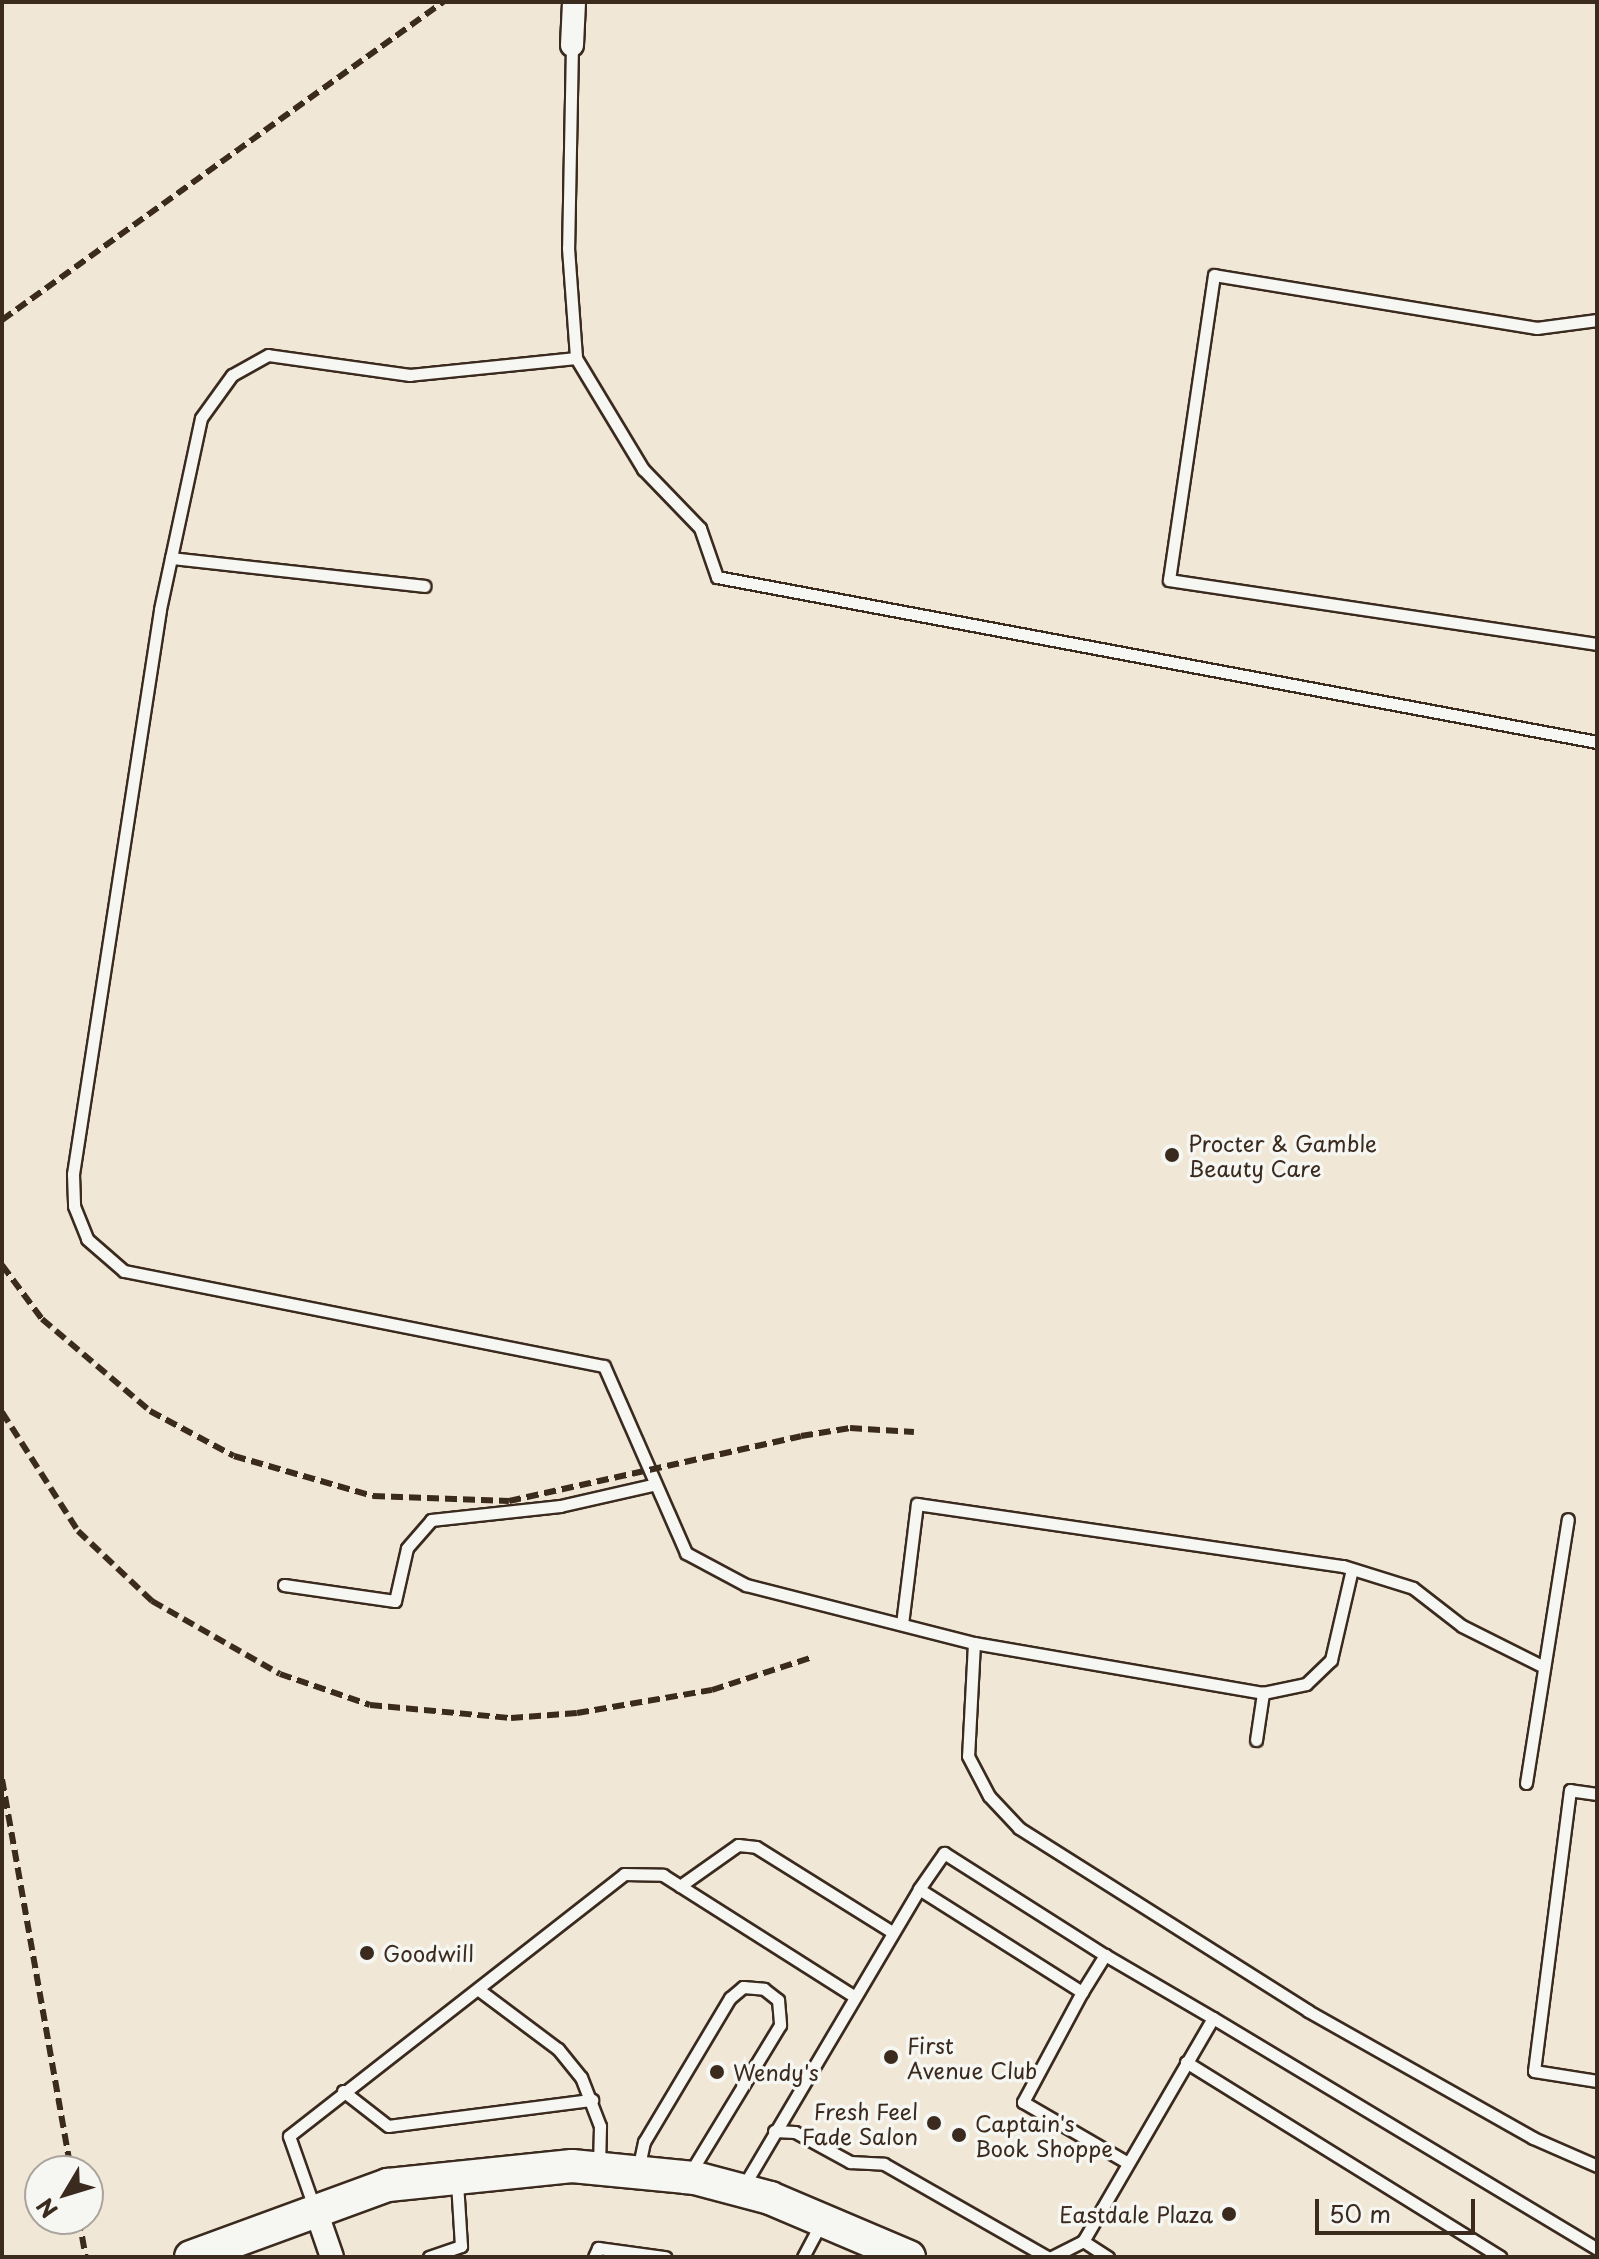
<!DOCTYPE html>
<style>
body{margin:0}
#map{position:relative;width:1599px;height:2259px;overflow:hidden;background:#f0e7d6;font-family:"Playpen Sans",sans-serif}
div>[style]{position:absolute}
.roads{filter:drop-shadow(2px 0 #3b2a1e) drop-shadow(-2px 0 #3b2a1e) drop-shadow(0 2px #3b2a1e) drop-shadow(0 -2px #3b2a1e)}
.service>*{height:11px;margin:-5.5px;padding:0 5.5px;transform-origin:5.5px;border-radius:5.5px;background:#f6f6f2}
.minor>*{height:22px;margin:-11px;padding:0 11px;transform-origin:11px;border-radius:11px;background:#f6f6f2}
.secondary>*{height:32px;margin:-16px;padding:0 16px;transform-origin:16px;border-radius:16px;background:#f6f6f2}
.rail>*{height:6px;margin-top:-3px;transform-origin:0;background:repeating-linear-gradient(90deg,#3b2a1e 0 12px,transparent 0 18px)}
.dots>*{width:22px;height:22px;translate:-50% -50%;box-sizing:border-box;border:4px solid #f6f6f2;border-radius:50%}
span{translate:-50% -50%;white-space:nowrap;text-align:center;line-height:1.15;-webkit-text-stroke:7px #f6f6f2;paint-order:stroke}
.poi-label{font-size:22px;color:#3b2a1e}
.left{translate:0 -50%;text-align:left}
.right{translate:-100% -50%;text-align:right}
.frame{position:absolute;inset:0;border:4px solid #3b2a1e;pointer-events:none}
.north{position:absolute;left:24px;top:2155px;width:80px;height:80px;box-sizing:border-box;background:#f6f6f2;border:2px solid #aba49d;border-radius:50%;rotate:232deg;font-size:22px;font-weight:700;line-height:32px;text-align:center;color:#3b2a1e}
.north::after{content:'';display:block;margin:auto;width:28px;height:36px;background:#3b2a1e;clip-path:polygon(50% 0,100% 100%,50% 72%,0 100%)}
.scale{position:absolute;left:1315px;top:2199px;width:160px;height:36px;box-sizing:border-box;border:4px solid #3b2a1e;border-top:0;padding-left:10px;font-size:24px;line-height:28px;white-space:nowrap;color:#3b2a1e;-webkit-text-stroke:6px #f6f6f2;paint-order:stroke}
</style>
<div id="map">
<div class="roads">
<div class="service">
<i style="left:572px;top:45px;width:203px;rotate:91.1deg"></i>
<i style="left:568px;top:248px;width:110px;rotate:85.8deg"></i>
<i style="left:576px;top:358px;width:130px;rotate:58.9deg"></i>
<i style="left:643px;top:469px;width:82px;rotate:46deg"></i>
<i style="left:700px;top:528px;width:52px;rotate:70.9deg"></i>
<i style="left:717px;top:577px;width:895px;rotate:10.62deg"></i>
<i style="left:1597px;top:320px;width:61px;rotate:172.4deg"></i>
<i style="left:1537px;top:328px;width:327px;rotate:-170.7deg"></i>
<i style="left:1214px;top:275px;width:308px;rotate:98.4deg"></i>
<i style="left:1169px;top:580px;width:433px;rotate:8.5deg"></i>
<i style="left:576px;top:358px;width:167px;rotate:174.2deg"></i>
<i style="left:410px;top:375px;width:143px;rotate:-172deg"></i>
<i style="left:268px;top:355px;width:41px;rotate:150.9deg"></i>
<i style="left:232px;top:375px;width:53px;rotate:125.8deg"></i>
<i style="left:201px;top:418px;width:196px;rotate:102.1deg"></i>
<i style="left:160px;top:610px;width:571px;rotate:98.77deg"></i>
<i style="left:73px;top:1174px;width:32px;rotate:88deg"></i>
<i style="left:74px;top:1206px;width:35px;rotate:68deg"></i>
<i style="left:87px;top:1239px;width:49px;rotate:40.9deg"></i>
<i style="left:124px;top:1271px;width:489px;rotate:11.2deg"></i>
<i style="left:604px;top:1366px;width:204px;rotate:66.3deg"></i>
<i style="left:686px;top:1553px;width:68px;rotate:28.1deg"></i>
<i style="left:746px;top:1585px;width:235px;rotate:14.3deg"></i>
<i style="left:974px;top:1643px;width:293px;rotate:9.8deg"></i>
<i style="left:1263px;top:1693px;width:44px;rotate:-11.8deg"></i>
<i style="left:1306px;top:1684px;width:35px;rotate:-44deg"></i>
<i style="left:1331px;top:1660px;width:93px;rotate:-77deg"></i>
<i style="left:171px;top:558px;width:255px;rotate:6.3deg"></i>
<i style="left:284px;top:1585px;width:112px;rotate:8.2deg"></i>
<i style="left:395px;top:1601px;width:54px;rotate:-77.2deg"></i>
<i style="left:407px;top:1548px;width:37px;rotate:-49deg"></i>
<i style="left:431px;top:1520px;width:130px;rotate:-6.2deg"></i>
<i style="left:560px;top:1506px;width:94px;rotate:-12.9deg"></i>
<i style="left:902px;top:1624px;width:121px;rotate:-82.9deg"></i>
<i style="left:917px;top:1504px;width:430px;rotate:8.3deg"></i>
<i style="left:1343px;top:1566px;width:73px;rotate:17.4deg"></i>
<i style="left:1413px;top:1588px;width:62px;rotate:37.8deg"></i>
<i style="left:1462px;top:1626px;width:87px;rotate:26.6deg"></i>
<i style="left:974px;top:1643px;width:113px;rotate:93deg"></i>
<i style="left:968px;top:1756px;width:45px;rotate:62.3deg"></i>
<i style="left:989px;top:1796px;width:44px;rotate:46.8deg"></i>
<i style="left:1019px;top:1828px;width:342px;rotate:32.3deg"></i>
<i style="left:1308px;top:2011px;width:258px;rotate:29.4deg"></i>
<i style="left:1533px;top:2138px;width:70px;rotate:23.6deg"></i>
<i style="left:1256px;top:1740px;width:48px;rotate:-81.5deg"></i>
<i style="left:1526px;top:1783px;width:267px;rotate:-81deg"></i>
<i style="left:1597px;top:1794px;width:27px;rotate:-172deg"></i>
<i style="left:1570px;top:1790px;width:283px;rotate:97.3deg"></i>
<i style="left:1534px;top:2071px;width:64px;rotate:9deg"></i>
<i style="left:680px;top:1886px;width:71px;rotate:-35.3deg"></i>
<i style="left:738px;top:1845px;width:18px;rotate:6deg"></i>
<i style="left:756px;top:1847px;width:157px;rotate:32deg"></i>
<i style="left:919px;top:1889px;width:44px;rotate:-55.2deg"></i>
<i style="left:944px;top:1853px;width:191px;rotate:32.4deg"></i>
<i style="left:479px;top:1990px;width:99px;rotate:36.8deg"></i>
<i style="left:558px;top:2049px;width:36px;rotate:51deg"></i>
<i style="left:581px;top:2077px;width:53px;rotate:68.8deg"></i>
<i style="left:600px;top:2126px;width:41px;rotate:91.4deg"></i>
<i style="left:1082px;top:1992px;width:44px;rotate:-58.1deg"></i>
<i style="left:1105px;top:1955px;width:125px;rotate:30.3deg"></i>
<i style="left:1213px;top:2018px;width:258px;rotate:120.2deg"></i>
<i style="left:1213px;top:2018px;width:448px;rotate:31deg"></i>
<i style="left:1186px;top:2062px;width:370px;rotate:31.8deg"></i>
<i style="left:343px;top:2091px;width:57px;rotate:37.9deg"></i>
<i style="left:388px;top:2126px;width:206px;rotate:-7.3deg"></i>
<i style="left:774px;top:2131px;width:21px;rotate:3deg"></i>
<i style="left:795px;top:2132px;width:63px;rotate:28.6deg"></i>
<i style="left:850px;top:2162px;width:34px;rotate:3deg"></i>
<i style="left:884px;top:2164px;width:188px;rotate:29.7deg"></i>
<i style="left:638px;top:2170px;width:29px;rotate:-78deg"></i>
<i style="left:644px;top:2142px;width:168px;rotate:-59.2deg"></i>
<i style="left:730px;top:1998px;width:17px;rotate:-40deg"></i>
<i style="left:743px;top:1987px;width:21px;rotate:5deg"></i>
<i style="left:764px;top:1989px;width:18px;rotate:38deg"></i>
<i style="left:778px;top:2000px;width:25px;rotate:85deg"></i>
<i style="left:780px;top:2025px;width:173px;rotate:121.3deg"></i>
<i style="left:743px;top:2187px;width:346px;rotate:-59.4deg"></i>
<i style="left:919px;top:1889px;width:193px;rotate:32.3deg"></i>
<i style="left:1082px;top:1992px;width:125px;rotate:118.2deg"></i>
<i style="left:1023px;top:2102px;width:119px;rotate:30.2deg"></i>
<i style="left:314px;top:2207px;width:75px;rotate:-109.4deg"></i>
<i style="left:289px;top:2136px;width:425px;rotate:-38deg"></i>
<i style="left:624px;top:1874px;width:39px;rotate:1deg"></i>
<i style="left:663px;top:1875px;width:227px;rotate:32.4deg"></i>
<i style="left:429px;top:2257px;width:34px;rotate:-19deg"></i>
<i style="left:461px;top:2246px;width:64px;rotate:-93.6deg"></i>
<i style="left:594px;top:2257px;width:10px;rotate:-66deg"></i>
<i style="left:598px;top:2248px;width:68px;rotate:7.7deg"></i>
<i style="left:803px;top:2257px;width:40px;rotate:-62deg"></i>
<i style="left:1052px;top:2257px;width:35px;rotate:-27deg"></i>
<i style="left:1083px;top:2241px;width:30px;rotate:33deg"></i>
</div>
<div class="minor">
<i style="left:572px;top:45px;width:43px;rotate:-87.3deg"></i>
<i style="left:315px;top:2208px;width:52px;rotate:70.9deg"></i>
</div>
<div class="secondary">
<i style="left:191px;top:2257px;width:210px;rotate:-20.1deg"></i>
<i style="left:388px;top:2185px;width:185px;rotate:-5.9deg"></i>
<i style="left:572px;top:2166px;width:124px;rotate:5.6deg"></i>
<i style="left:695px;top:2178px;width:78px;rotate:14.9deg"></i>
<i style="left:770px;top:2198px;width:151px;rotate:23deg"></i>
</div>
</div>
<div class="rail">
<i style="left:2px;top:320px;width:544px;rotate:-35.79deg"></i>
<i style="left:2px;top:1265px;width:67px;rotate:53.5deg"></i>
<i style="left:42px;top:1319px;width:142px;rotate:40.4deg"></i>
<i style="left:150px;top:1411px;width:95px;rotate:28.2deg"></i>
<i style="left:234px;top:1456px;width:145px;rotate:16.1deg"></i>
<i style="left:373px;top:1496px;width:136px;rotate:2.1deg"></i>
<i style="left:509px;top:1501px;width:299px;rotate:-12.5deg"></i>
<i style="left:801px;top:1436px;width:50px;rotate:-9.3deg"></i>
<i style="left:850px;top:1428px;width:64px;rotate:3.6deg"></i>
<i style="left:2px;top:1412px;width:141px;rotate:57.4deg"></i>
<i style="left:78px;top:1531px;width:102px;rotate:43.4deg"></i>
<i style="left:152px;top:1601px;width:147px;rotate:29.7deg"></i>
<i style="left:280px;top:1674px;width:95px;rotate:19deg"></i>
<i style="left:370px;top:1705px;width:142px;rotate:5.3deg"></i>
<i style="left:511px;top:1718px;width:66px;rotate:-4.3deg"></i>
<i style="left:577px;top:1713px;width:137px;rotate:-9.7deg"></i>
<i style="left:712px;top:1690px;width:103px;rotate:-18.1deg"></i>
<i style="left:2px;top:1779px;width:398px;rotate:80deg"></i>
<i style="left:79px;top:2219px;width:39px;rotate:80deg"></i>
</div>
<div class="dots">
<i style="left:1172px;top:1155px;background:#3b2a1e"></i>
<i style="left:367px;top:1953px;background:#3b2a1e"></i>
<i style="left:891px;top:2057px;background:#3b2a1e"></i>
<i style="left:717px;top:2072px;background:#3b2a1e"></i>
<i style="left:934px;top:2123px;background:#3b2a1e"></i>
<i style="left:959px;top:2135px;background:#3b2a1e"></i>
<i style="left:1229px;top:2214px;background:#3b2a1e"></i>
</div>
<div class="poi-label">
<span class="left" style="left:1188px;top:1155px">Procter &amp; Gamble<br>Beauty Care</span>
<span class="left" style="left:383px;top:1953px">Goodwill</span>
<span class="left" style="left:907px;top:2057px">First<br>Avenue Club</span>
<span class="left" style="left:733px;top:2072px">Wendy's</span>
<span class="right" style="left:918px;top:2123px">Fresh Feel<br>Fade Salon</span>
<span class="left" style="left:975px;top:2135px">Captain's<br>Book Shoppe</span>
<span class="right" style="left:1213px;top:2214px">Eastdale Plaza</span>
</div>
<div class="frame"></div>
<div class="north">N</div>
<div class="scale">50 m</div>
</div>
